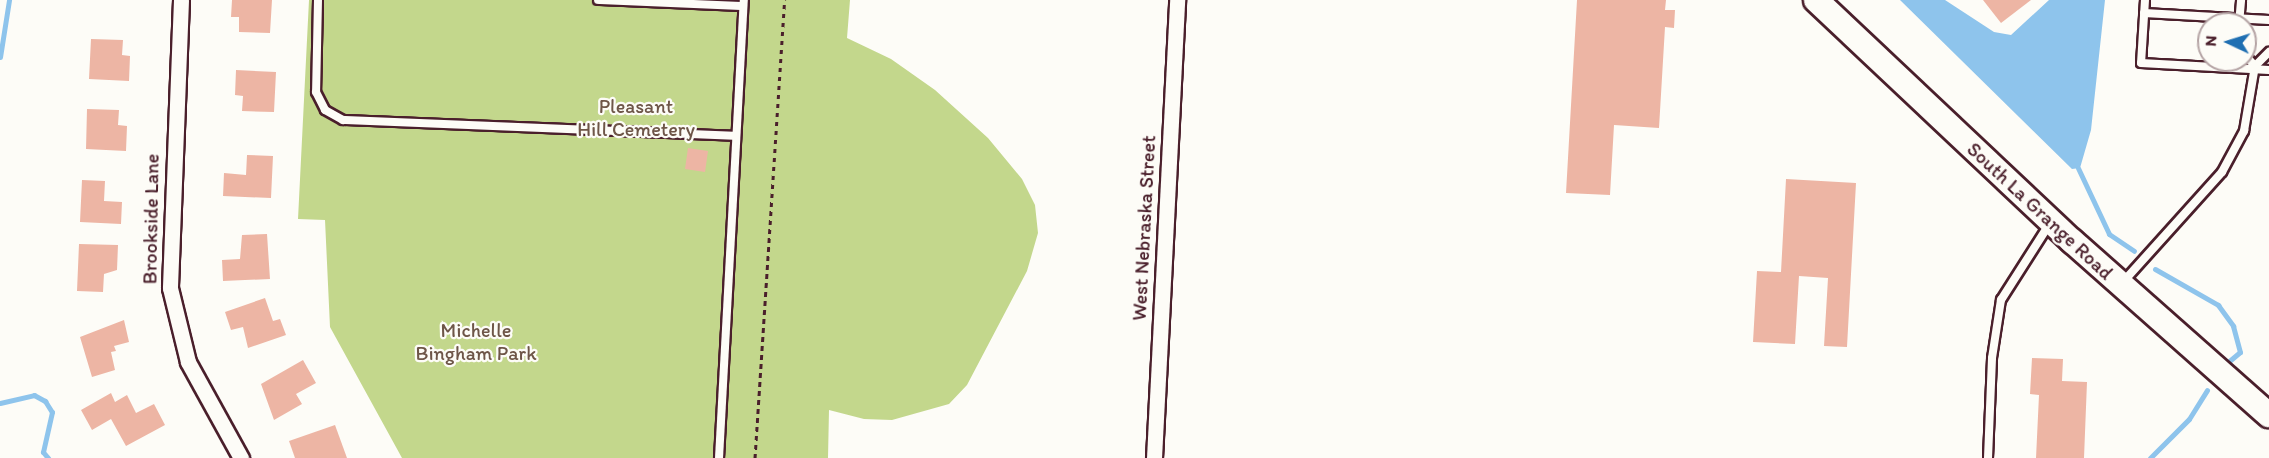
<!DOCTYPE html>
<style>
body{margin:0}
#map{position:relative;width:2269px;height:458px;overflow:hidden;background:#fdfcf7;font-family:Itim,sans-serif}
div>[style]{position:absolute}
.green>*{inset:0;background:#c3d78c}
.water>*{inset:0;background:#8ec4ec}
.stream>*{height:5px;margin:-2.5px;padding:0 2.5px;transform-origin:2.5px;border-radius:2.5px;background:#8ec4ec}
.building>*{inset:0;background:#edb5a4}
.path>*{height:3px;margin-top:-1.5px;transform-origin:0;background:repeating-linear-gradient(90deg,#4a1f2b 0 4.5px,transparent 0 9px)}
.roads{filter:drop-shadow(2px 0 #4a1f2b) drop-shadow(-2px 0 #4a1f2b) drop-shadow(0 2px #4a1f2b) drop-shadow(0 -2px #4a1f2b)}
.service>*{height:8px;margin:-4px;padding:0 4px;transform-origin:4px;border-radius:4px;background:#fdfcf7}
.minor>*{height:15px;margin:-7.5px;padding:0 7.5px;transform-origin:7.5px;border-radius:7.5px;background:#fdfcf7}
.primary>*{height:24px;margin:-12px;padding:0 12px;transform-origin:12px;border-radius:12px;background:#fdfcf7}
span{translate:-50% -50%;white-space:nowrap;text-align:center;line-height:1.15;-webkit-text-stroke:4.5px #fdfcf7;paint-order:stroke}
.park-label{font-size:20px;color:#6e5648}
.street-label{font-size:20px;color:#4a1f2b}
.north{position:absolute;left:2197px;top:12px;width:60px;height:60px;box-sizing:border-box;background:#fdfcf7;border:2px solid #b5a4a5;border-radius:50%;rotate:274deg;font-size:16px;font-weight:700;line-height:24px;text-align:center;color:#4a1f2b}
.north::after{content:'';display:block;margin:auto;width:21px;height:27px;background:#1f6fb2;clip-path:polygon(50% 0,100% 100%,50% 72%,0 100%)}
</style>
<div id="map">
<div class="green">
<i style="clip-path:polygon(309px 0,850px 0,847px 38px,891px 59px,935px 90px,988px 138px,1022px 179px,1035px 205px,1038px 233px,1027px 271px,967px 385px,949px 404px,892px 420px,864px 419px,829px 410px,828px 458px,402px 458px,330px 327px,325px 220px,298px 219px)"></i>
</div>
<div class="water">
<i style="clip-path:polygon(1900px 0,1945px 0,1994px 32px,2011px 35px,2049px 0,2105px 0,2091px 130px,2080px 168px,2072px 169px)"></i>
</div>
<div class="stream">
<i style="left:0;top:57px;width:58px;rotate:-81deg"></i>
<i style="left:2078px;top:168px;width:73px;rotate:64.8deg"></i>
<i style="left:2109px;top:234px;width:30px;rotate:34deg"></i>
<i style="left:2155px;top:269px;width:73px;rotate:29.7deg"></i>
<i style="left:2218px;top:305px;width:26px;rotate:54deg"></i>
<i style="left:2233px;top:326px;width:27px;rotate:75deg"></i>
<i style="left:2240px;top:352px;width:16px;rotate:140deg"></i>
<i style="left:0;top:403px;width:35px;rotate:-13deg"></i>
<i style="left:34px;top:395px;width:13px;rotate:29deg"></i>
<i style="left:45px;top:401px;width:13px;rotate:58deg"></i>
<i style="left:52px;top:412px;width:41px;rotate:102.7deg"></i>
<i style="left:43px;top:452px;width:8px;rotate:50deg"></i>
<i style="left:2150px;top:458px;width:55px;rotate:-45deg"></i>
<i style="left:2189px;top:419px;width:34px;rotate:-58deg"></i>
</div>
<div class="building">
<i style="clip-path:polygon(232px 0,272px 0,270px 33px,239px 32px,239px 17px,231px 17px)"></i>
<i style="clip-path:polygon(1577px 0,1666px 0,1665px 10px,1675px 10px,1674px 28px,1665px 27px,1659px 128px,1614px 125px,1610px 195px,1566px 193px)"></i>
<i style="clip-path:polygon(1983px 0,2031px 0,2001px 23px)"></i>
<i style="clip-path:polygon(91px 39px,123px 40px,122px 55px,130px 56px,129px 81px,89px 79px)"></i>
<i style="clip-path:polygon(236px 70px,276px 72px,274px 112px,242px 111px,243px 96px,235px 95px)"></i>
<i style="clip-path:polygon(87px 109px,119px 110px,118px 125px,127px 126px,126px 151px,86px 149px)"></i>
<i style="clip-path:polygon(688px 148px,708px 151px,705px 172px,685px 169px)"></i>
<i style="clip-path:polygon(247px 155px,273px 156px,271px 198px,223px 196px,224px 173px,246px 175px)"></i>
<i style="clip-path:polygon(1786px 179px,1856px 183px,1847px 347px,1824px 346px,1828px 278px,1799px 276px,1795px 344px,1753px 342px,1757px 271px,1781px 272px)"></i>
<i style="clip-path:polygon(82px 180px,105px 181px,104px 201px,122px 202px,121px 224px,80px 222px)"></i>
<i style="clip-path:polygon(267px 234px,270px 279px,223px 281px,222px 260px,240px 259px,242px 235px)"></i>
<i style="clip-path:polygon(79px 244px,118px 245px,117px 270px,104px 274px,103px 292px,77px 291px)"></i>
<i style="clip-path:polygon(265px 298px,273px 321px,280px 319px,286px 335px,248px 348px,243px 327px,231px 330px,225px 312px)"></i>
<i style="clip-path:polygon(124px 320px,129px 342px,114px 346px,116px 351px,111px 352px,115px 370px,92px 377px,80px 337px)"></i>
<i style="clip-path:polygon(2032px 358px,2063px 359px,2062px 381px,2087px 382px,2084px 458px,2036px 458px,2039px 395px,2030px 394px)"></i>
<i style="clip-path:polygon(303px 360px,316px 383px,296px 394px,302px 404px,274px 420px,261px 384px)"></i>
<i style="clip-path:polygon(111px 393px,115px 402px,127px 395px,136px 413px,154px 404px,165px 425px,126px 446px,111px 419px,92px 430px,81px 410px)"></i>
<i style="clip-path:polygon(335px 425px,347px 458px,295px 458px,289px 441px)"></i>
</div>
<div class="path">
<i style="left:755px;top:458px;width:459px;rotate:-86.3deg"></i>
</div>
<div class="roads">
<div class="service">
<i style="left:318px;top:0;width:92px;rotate:91.2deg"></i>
<i style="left:316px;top:92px;width:20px;rotate:63deg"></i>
<i style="left:325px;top:110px;width:21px;rotate:29deg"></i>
<i style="left:343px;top:120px;width:393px;rotate:2.3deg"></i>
<i style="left:598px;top:0;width:145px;rotate:2.4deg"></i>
<i style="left:2145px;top:0;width:63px;rotate:93.6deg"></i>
<i style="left:2141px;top:63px;width:128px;rotate:3.1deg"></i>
<i style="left:2144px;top:13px;width:125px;rotate:3.2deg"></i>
<i style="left:2239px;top:24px;width:24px;rotate:-85deg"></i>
<i style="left:2245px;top:55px;width:15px;rotate:48deg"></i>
<i style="left:2123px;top:282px;width:148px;rotate:-48deg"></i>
<i style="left:2222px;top:172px;width:47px;rotate:-61.8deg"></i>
<i style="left:2244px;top:131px;width:66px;rotate:-80.4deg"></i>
<i style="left:2255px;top:66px;width:20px;rotate:-45deg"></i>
<i style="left:719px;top:458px;width:459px;rotate:-86.9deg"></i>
<i style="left:1988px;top:458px;width:100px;rotate:-87.7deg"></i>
<i style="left:1992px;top:358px;width:59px;rotate:-81.2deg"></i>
<i style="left:2001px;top:300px;width:91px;rotate:-57.5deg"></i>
</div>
<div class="minor">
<i style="left:181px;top:0;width:288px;rotate:92.2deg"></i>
<i style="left:170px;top:288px;width:76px;rotate:76.3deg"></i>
<i style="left:188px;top:362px;width:110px;rotate:61.1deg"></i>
<i style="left:1154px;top:458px;width:459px;rotate:-87.1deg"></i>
</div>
<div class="primary">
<i style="left:1816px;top:0;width:352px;rotate:43.3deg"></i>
<i style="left:2072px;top:241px;width:263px;rotate:41.5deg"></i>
</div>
</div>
<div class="park-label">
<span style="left:636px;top:118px">Pleasant<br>Hill Cemetery</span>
<span style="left:476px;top:342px">Michelle<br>Bingham Park</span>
</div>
<div class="street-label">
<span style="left:2040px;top:211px;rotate:43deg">South La Grange Road</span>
<span style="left:151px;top:219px;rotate:-89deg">Brookside Lane</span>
<span style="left:1144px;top:228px;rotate:-87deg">West Nebraska Street</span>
</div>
<div class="north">N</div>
</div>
